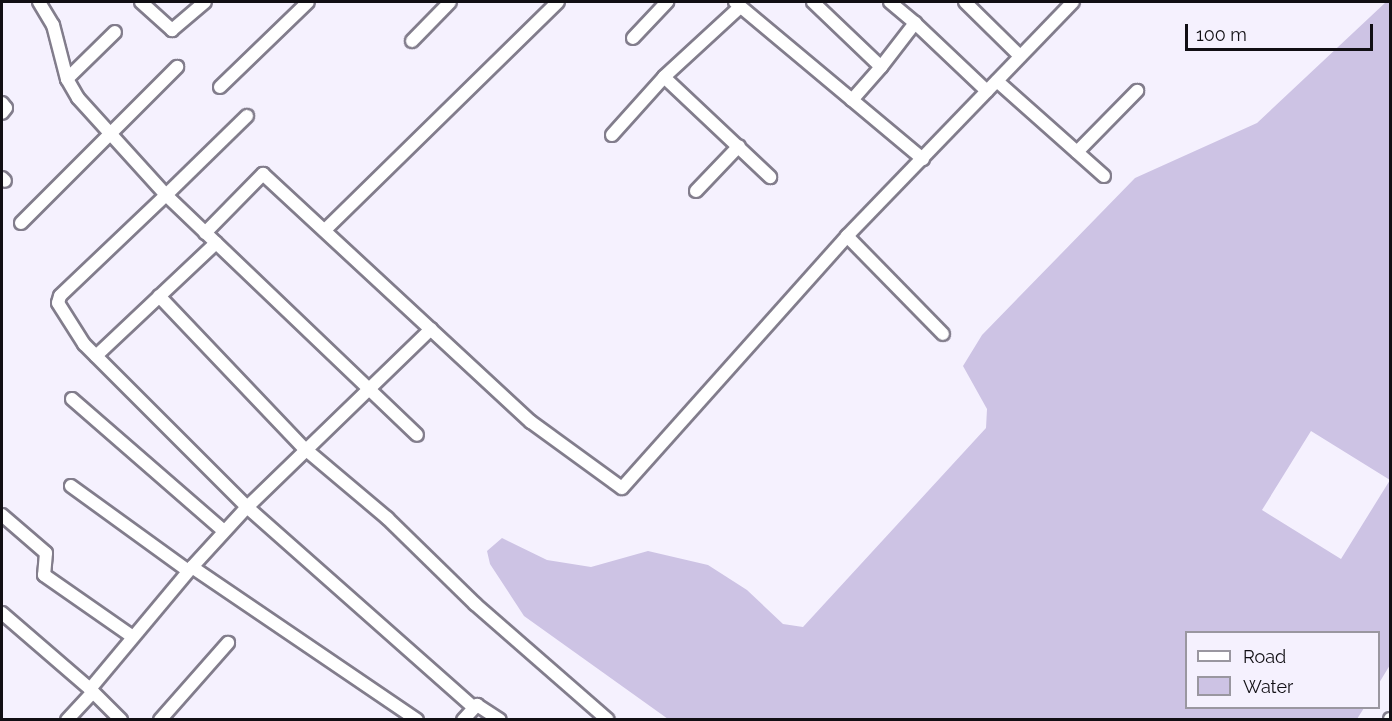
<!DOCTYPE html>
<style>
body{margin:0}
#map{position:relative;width:1392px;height:721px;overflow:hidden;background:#f5f1fe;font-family:Raleway,sans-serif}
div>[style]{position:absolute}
.water>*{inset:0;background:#cdc3e4}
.roads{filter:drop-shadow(2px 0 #827d8c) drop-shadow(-2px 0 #827d8c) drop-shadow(0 2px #827d8c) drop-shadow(0 -2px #827d8c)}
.minor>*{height:12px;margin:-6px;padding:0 6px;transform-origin:6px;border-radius:6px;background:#fff}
span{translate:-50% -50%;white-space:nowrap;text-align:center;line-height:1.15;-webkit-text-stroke:6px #f5f1fe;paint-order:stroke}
.frame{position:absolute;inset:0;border:3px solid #110f14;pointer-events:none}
.legend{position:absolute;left:1185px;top:631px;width:195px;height:78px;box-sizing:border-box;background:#f5f1fe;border:2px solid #9a97a0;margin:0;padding:8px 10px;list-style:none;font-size:18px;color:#110f14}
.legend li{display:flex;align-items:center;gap:12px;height:30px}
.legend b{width:30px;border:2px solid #9a97a0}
.scale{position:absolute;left:1185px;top:24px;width:188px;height:27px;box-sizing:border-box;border:3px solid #110f14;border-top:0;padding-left:8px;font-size:18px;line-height:21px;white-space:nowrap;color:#110f14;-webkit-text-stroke:4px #f5f1fe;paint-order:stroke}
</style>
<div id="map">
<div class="water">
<i style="clip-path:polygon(evenodd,1386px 2px,1390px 2px,1390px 665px,1379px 683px,1378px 632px,1186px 632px,1186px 708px,1364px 708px,1357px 719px,668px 719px,524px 616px,490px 564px,487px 551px,502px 538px,547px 560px,591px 567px,648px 551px,708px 565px,747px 590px,783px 624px,803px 627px,986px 428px,987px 409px,963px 366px,982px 335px,1135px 178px,1257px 123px,1386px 2px,1311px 431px,1390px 480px,1341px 559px,1262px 510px,1311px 431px)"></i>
</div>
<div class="roads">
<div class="minor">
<i style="left:39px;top:2px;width:27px;rotate:59deg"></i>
<i style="left:53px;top:25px;width:56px;rotate:75.5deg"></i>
<i style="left:67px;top:79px;width:22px;rotate:60deg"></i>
<i style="left:78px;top:98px;width:131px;rotate:47.8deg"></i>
<i style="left:166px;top:195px;width:146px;rotate:136.4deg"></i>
<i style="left:60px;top:296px;width:7px;rotate:106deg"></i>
<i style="left:58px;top:303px;width:49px;rotate:57.6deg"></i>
<i style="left:84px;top:344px;width:231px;rotate:45deg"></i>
<i style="left:247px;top:507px;width:81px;rotate:132.5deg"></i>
<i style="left:141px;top:2px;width:42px;rotate:42.1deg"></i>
<i style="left:172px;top:30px;width:43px;rotate:-40.3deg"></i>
<i style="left:735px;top:2px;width:245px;rotate:39.9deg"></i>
<i style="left:813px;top:2px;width:94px;rotate:43.7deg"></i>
<i style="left:881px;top:67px;width:44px;rotate:131.3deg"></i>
<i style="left:890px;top:2px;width:33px;rotate:40deg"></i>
<i style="left:965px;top:2px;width:77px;rotate:44.5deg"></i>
<i style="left:740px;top:7px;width:103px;rotate:137.4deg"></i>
<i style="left:664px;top:77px;width:146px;rotate:43.3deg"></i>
<i style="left:633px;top:38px;width:50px;rotate:-46.6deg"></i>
<i style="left:412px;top:41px;width:54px;rotate:-45.7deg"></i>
<i style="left:881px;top:67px;width:56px;rotate:-52.3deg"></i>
<i style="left:915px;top:23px;width:99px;rotate:43.4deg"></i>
<i style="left:67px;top:79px;width:67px;rotate:-44.4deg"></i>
<i style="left:997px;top:81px;width:143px;rotate:41.6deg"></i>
<i style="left:220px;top:87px;width:122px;rotate:-44deg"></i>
<i style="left:2px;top:103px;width:6px;rotate:51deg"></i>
<i style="left:6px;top:108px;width:6px;rotate:129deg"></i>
<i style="left:247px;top:116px;width:113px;rotate:135.7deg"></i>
<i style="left:166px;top:195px;width:347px;rotate:43.7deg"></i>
<i style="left:612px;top:135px;width:78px;rotate:-48.1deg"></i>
<i style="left:1077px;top:152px;width:86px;rotate:-45.5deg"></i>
<i style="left:2px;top:178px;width:4px;rotate:45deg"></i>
<i style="left:696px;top:191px;width:62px;rotate:-46.3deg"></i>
<i style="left:21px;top:223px;width:221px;rotate:-45deg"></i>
<i style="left:325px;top:230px;width:326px;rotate:-44.4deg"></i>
<i style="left:205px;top:233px;width:83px;rotate:-45.5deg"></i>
<i style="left:263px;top:174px;width:365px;rotate:42.8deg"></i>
<i style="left:531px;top:422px;width:112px;rotate:36deg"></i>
<i style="left:622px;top:488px;width:338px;rotate:-48.2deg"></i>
<i style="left:847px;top:236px;width:325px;rotate:-46deg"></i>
<i style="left:847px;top:236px;width:137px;rotate:45.6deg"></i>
<i style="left:159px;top:296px;width:210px;rotate:46.4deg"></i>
<i style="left:304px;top:448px;width:109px;rotate:40.1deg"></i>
<i style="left:387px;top:518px;width:123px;rotate:44.3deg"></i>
<i style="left:475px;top:604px;width:176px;rotate:41.1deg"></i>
<i style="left:431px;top:329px;width:256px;rotate:135.9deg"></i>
<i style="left:247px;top:507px;width:300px;rotate:41.5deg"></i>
<i style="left:96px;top:356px;width:165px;rotate:-43.3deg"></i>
<i style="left:72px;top:399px;width:201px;rotate:41deg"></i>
<i style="left:71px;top:486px;width:143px;rotate:35.9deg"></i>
<i style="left:2px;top:515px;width:58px;rotate:40.8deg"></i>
<i style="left:46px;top:553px;width:22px;rotate:95deg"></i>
<i style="left:44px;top:575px;width:108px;rotate:34.9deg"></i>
<i style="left:2px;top:613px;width:116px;rotate:40.8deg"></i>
<i style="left:90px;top:689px;width:159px;rotate:-50.1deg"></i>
<i style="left:192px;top:567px;width:272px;rotate:34.2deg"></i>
<i style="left:90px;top:689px;width:44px;rotate:45deg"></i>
<i style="left:67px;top:720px;width:38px;rotate:-47deg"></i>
<i style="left:160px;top:720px;width:103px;rotate:-48.6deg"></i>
<i style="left:463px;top:720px;width:21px;rotate:-47deg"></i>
<i style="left:477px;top:705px;width:27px;rotate:33deg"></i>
<i style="left:1390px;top:720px;width:1px;rotate:-90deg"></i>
</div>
</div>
<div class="frame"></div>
<ul class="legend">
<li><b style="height:8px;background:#fff"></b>Road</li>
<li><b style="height:16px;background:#cdc3e4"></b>Water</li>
</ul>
<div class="scale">100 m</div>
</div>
